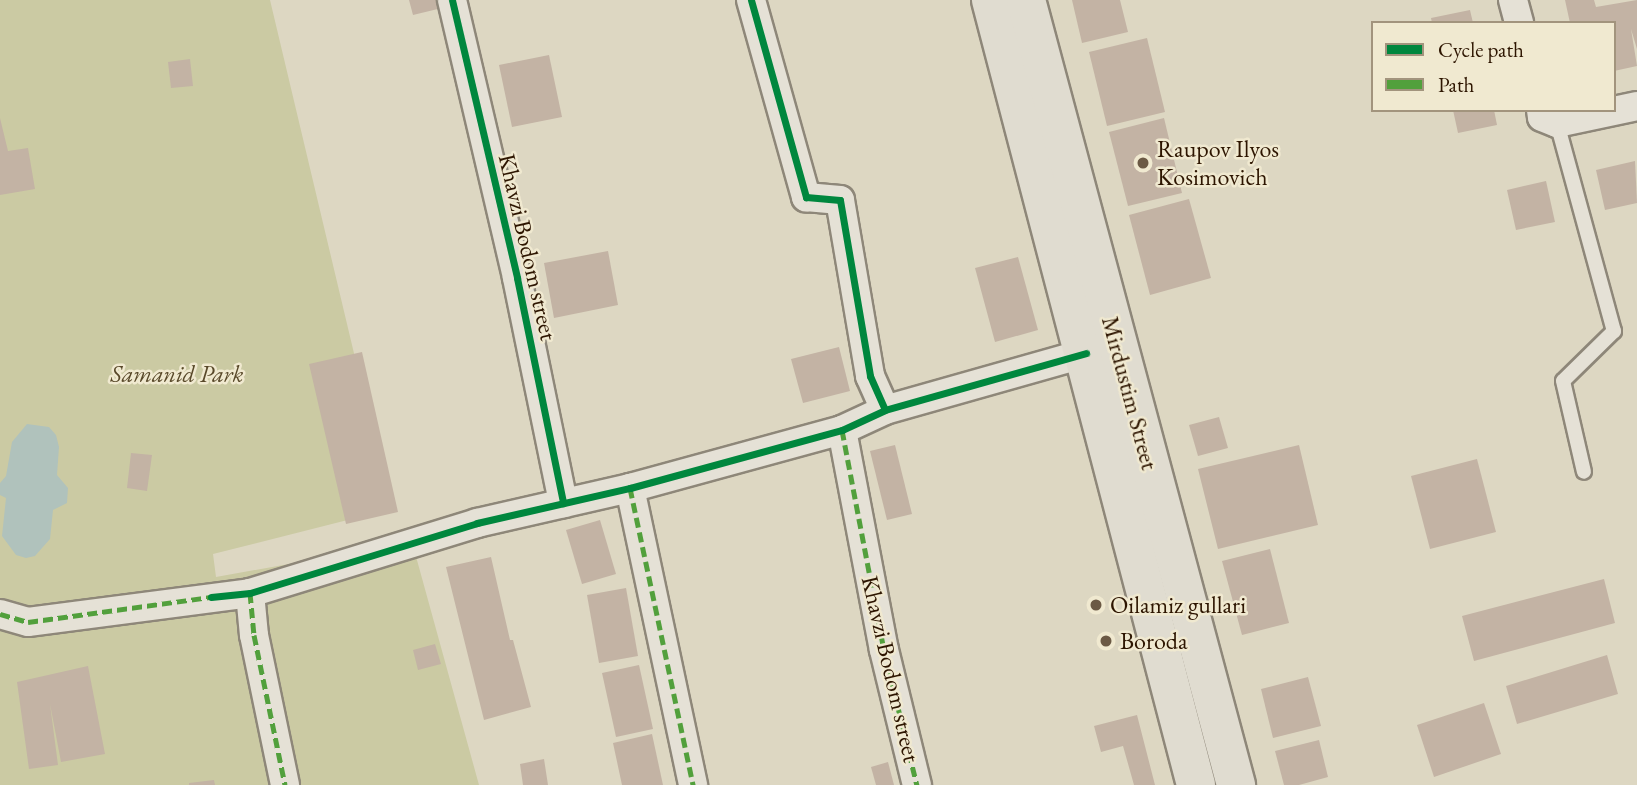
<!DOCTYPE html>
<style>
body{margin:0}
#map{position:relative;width:1637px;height:785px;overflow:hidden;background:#ddd7c2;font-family:"EB Garamond",serif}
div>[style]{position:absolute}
.green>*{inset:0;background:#cbcaa3}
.water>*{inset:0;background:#b0c2bc}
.building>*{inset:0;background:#c3b3a4}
.roads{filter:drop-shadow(2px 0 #8e8779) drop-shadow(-2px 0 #8e8779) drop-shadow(0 2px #8e8779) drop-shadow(0 -2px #8e8779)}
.lane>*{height:14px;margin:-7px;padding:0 7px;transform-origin:7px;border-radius:7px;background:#e5e1d6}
.street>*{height:28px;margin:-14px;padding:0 14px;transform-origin:14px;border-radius:14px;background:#e5e1d6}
.primary>*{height:38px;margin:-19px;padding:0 19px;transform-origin:19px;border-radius:19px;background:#e0dcd0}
.quiet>*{height:5px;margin-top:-2.5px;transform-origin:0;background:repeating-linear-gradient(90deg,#52a03c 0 10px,transparent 0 15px)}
.cycleway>*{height:7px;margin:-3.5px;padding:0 3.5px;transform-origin:3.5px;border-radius:3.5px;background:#00873e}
.dots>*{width:19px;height:19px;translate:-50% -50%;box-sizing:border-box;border:4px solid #f0e9d0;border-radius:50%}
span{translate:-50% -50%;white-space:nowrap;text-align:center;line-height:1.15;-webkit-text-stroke:5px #f0e9d0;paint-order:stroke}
.poi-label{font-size:24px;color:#2d1500}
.left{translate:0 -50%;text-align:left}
.street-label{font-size:24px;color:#2d1500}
.park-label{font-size:24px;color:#584829;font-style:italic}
.legend{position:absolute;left:1371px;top:21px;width:245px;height:91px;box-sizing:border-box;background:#f0e9d0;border:2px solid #a2947d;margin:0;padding:9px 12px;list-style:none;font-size:21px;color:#2d1500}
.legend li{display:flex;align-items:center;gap:14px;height:35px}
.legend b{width:35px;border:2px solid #a2947d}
</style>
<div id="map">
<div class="green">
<i style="clip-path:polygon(0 0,270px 0,391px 509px,213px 554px,216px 577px,412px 542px,479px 785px,0 785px)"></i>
</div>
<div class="water">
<i style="clip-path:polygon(27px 424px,49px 427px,56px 435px,59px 447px,57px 475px,68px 488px,67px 503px,53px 510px,50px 539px,35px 556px,26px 558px,16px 555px,2px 536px,6px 498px,0 495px,0 483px,6px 476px,12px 442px)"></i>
</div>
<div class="building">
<i style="clip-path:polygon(409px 0,444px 0,446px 7px,413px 15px)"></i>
<i style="clip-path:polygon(1072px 0,1120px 0,1128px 32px,1082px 43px)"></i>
<i style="clip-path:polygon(1565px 0,1594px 0,1596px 7px,1637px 0,1637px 49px,1631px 29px,1637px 66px,1614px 71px,1614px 23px,1570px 23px)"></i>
<i style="clip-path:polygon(1470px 10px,1473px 23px,1432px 23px,1431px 18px)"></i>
<i style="clip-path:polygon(1147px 38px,1165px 112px,1107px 126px,1089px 52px)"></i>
<i style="clip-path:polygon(549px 55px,562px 117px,512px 127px,499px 65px)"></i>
<i style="clip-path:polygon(190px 59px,193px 86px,171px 88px,168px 62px)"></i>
<i style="clip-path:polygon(1453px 110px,1494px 110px,1497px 125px,1458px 133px)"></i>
<i style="clip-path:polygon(0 118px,8px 151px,28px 148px,35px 189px,0 195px)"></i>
<i style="clip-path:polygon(1164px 118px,1182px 193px,1128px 206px,1109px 132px)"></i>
<i style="clip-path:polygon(1635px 161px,1637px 203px,1605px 210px,1596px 170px)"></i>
<i style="clip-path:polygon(1546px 181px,1555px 222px,1516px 230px,1507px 190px)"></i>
<i style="clip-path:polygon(1189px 199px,1211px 278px,1150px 295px,1129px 215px)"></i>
<i style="clip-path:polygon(608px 251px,618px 305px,554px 318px,544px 263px)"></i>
<i style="clip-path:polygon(1018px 257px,1038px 330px,995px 342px,975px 268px)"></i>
<i style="clip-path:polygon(839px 347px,850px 391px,803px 403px,791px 359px)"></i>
<i style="clip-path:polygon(362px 352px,398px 512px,346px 524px,309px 364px)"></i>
<i style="clip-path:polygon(1219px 417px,1228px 448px,1198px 456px,1189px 425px)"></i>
<i style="clip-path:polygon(895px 445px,912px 514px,887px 520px,870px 451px)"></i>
<i style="clip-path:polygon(1299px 445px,1318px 525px,1218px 549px,1198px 469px)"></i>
<i style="clip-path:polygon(131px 453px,152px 455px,147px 491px,127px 488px)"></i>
<i style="clip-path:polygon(1477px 459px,1496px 532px,1430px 549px,1411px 476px)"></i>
<i style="clip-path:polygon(600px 520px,616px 574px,582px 584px,566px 530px)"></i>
<i style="clip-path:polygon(1270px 549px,1289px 623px,1242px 635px,1222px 561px)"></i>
<i style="clip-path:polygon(491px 557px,510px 640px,513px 640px,531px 707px,484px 720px,446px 567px)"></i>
<i style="clip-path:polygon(1604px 579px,1615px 623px,1474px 661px,1462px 616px)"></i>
<i style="clip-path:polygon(626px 588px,638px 656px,599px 663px,587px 595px)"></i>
<i style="clip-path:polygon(435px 644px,441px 664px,418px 670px,413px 650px)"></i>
<i style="clip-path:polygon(1607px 655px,1618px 694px,1517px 724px,1506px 686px)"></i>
<i style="clip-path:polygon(639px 665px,653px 729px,616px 737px,602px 673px)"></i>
<i style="clip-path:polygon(88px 666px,105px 754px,61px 762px,50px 704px,58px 765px,29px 769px,17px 682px)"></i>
<i style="clip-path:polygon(1308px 677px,1321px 726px,1273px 738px,1261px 689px)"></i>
<i style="clip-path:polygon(1484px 703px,1501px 754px,1434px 777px,1417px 725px)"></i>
<i style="clip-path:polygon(1137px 715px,1155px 785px,1134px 785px,1123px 746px,1101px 752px,1094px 726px)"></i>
<i style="clip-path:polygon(652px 734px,663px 785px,622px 785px,613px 743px)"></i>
<i style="clip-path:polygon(1319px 740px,1328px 777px,1299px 785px,1284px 785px,1275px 751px)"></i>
<i style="clip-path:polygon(544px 759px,548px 785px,523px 785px,520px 764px)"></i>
<i style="clip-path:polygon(888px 762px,894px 785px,876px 785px,871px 767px)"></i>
<i style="clip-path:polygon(214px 780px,215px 785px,189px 785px,189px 783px)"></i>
</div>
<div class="roads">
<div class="lane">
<i style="left:1557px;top:123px;width:216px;rotate:74.7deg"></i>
<i style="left:1614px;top:331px;width:71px;rotate:135.6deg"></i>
<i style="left:1563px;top:381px;width:93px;rotate:77deg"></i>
</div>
<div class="street">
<i style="left:452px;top:0;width:285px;rotate:76.8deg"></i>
<i style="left:517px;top:278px;width:230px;rotate:78.4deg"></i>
<i style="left:751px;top:0;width:205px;rotate:74.4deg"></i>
<i style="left:806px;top:197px;width:34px;rotate:5deg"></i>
<i style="left:840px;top:200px;width:179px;rotate:80.3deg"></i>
<i style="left:870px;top:376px;width:37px;rotate:66deg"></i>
<i style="left:1513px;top:0;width:24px;rotate:75deg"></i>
<i style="left:1541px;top:110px;width:7px;rotate:82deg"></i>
<i style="left:1542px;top:117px;width:16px;rotate:22deg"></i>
<i style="left:1557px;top:123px;width:82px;rotate:-12deg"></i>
<i style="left:842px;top:430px;width:224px;rotate:79.2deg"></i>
<i style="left:884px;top:650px;width:139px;rotate:76.3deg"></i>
<i style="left:630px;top:488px;width:304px;rotate:78deg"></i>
<i style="left:250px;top:593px;width:42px;rotate:84.6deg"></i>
<i style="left:254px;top:635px;width:153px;rotate:78.3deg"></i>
<i style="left:0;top:614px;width:29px;rotate:16deg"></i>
<i style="left:28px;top:622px;width:224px;rotate:-7.4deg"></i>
<i style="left:250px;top:593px;width:238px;rotate:-17.1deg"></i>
<i style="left:477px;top:523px;width:157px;rotate:-12.9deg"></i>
<i style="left:630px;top:488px;width:220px;rotate:-15.3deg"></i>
<i style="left:842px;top:430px;width:47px;rotate:-24.9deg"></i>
<i style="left:885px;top:410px;width:209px;rotate:-15.8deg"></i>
</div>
<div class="primary">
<i style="left:991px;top:0;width:811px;rotate:75.36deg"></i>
<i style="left:1026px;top:0;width:813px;rotate:75.02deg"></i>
</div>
</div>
<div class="quiet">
<i style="left:842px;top:430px;width:224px;rotate:79.2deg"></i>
<i style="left:884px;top:650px;width:139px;rotate:76.3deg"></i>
<i style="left:630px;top:488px;width:304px;rotate:78deg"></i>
<i style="left:250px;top:593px;width:42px;rotate:84.6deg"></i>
<i style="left:254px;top:635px;width:153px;rotate:78.3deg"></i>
<i style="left:0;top:614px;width:29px;rotate:16deg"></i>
<i style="left:28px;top:622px;width:185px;rotate:-7.8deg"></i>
</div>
<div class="cycleway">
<i style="left:452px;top:0;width:285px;rotate:76.8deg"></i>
<i style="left:517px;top:278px;width:230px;rotate:78.4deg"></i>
<i style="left:751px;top:0;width:205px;rotate:74.4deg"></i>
<i style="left:806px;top:197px;width:34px;rotate:5deg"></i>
<i style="left:840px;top:200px;width:179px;rotate:80.3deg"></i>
<i style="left:870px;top:376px;width:37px;rotate:66deg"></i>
<i style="left:211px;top:597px;width:39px;rotate:-6deg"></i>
<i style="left:250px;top:593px;width:238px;rotate:-17.1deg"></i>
<i style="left:477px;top:523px;width:157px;rotate:-12.9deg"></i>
<i style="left:630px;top:488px;width:220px;rotate:-15.3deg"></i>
<i style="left:842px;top:430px;width:47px;rotate:-24.9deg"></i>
<i style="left:885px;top:410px;width:209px;rotate:-15.8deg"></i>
</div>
<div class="dots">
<i style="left:1143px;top:163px;background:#6b5944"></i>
<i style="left:1096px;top:605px;background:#6b5944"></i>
<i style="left:1106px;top:641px;background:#6b5944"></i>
</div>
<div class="poi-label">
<span class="left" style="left:1157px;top:163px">Raupov Ilyos<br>Kosimovich</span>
<span class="left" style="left:1110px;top:605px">Oilamiz gullari</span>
<span class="left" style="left:1120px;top:641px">Boroda</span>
</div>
<div class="street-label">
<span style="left:528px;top:247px;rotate:77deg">Khavzi Bodom street</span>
<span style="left:1130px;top:393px;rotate:75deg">Mirdustim Street</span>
<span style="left:891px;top:669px;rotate:77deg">Khavzi Bodom street</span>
</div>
<div class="park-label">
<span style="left:177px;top:374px">Samanid Park</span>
</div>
<ul class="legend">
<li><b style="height:9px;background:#00873e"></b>Cycle path</li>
<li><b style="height:9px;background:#52a03c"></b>Path</li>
</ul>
</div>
